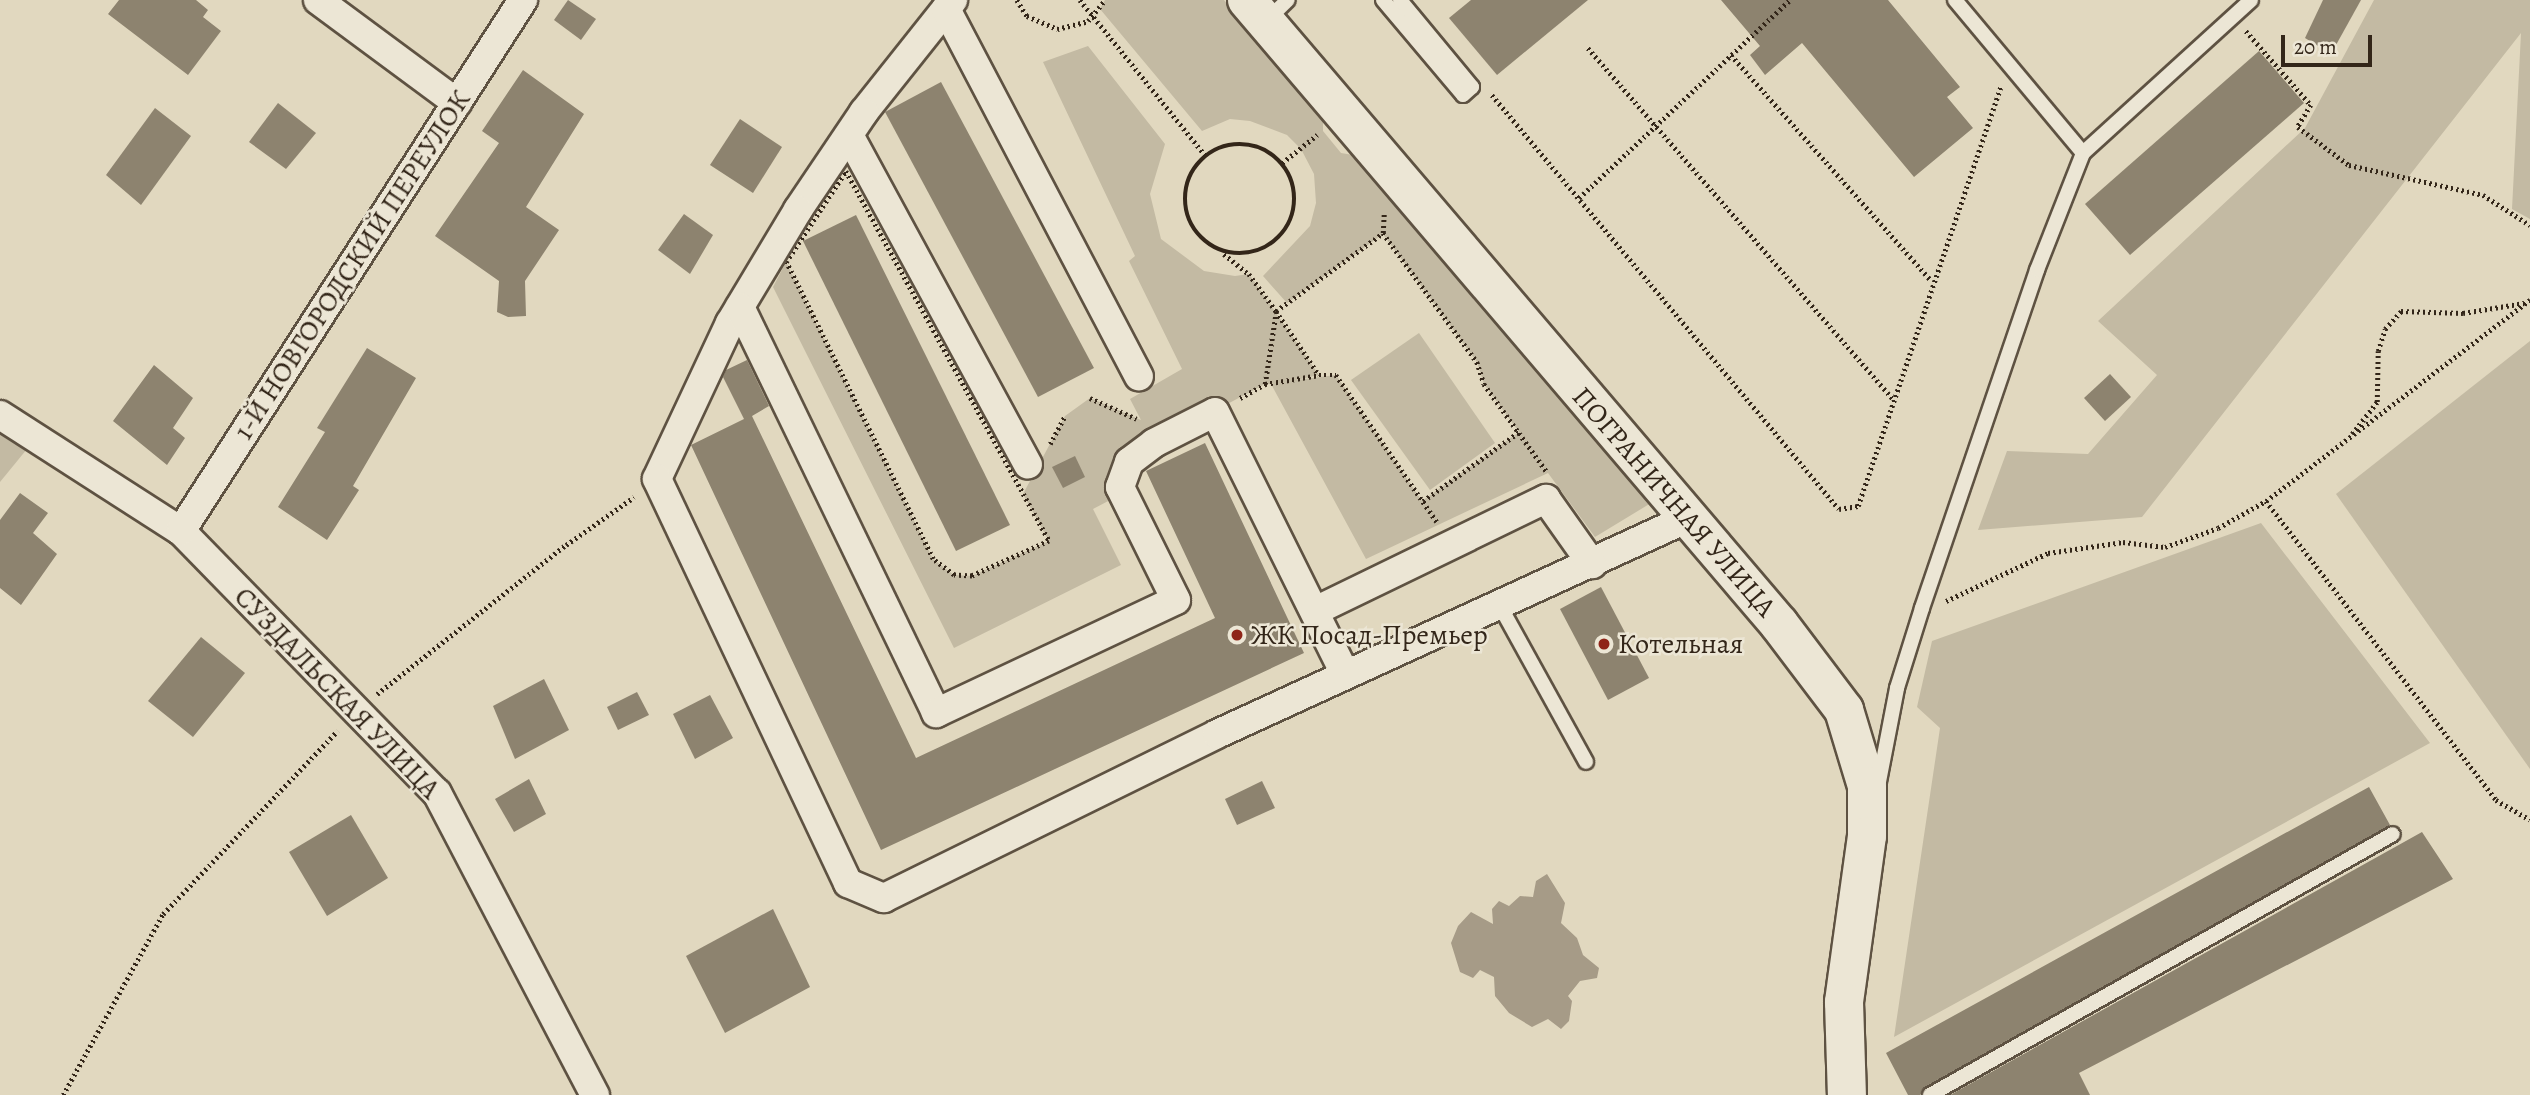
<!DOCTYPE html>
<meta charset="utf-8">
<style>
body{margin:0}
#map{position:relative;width:2530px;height:1095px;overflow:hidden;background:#e1d8bf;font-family:Alegreya,serif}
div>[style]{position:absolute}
.green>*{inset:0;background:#c3baa3}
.water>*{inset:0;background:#a69b87}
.building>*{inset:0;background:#8d836f}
.path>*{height:4.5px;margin-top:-2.25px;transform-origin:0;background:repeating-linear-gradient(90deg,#332619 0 2px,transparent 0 5.5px)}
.path>.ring{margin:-2.25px;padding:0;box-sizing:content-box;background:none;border:4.5px solid #332619;border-radius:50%}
.roads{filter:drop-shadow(2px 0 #5e5242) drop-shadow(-2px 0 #5e5242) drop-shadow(0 2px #5e5242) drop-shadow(0 -2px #5e5242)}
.lane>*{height:14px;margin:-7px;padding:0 7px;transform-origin:7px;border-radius:7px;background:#ece6d5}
.street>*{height:28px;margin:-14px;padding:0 14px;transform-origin:14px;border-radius:14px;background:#ece6d5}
.secondary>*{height:38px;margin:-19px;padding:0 19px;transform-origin:19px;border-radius:19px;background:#ece6d5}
.dots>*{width:19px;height:19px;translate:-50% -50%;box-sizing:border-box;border:4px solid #ece6d5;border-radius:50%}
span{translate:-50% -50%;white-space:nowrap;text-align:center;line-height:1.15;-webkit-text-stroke:5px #ece6d5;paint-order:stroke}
.street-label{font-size:28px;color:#332619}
.poi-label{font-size:28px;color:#332619}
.left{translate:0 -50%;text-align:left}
.scale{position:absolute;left:2281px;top:35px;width:91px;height:32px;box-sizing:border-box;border:4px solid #332619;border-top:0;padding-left:9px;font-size:21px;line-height:24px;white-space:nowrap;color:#332619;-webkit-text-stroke:5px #ece6d5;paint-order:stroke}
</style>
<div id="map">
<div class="green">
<i style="clip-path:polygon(1105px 0,1224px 0,1323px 118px,1323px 131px,1341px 153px,1353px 155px,1417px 224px,1651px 503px,1595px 537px,1548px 473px,1366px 559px,1271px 384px,1265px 384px,1154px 443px,1112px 499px,1093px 509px,1121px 565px,954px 648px,773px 287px,786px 262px,933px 559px,954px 575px,972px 576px,1049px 541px,1023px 494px,1065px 416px,1090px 398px,1141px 420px,1130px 399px,1182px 369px,1129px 261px,1135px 256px,1043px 62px,1088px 46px,1165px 144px,1150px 194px,1161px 239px,1204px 271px,1235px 276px,1249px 274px,1319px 375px,1296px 380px,1336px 375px,1422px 501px,1519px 432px,1484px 384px,1477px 362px,1383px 234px,1287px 303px,1263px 276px,1310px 226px,1316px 203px,1314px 174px,1301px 149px,1287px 135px,1250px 121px,1230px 119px,1202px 131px,1100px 9px)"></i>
<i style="clip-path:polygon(2374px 0,2530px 0,2530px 219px,2512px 209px,2521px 33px,2142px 517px,1978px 530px,2007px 451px,2088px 454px,2157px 375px,2098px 321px,2305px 128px)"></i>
<i style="clip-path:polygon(1419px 333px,1495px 443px,1430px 490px,1351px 380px)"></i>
<i style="clip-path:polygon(2530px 341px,2530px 769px,2336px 494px)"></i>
<i style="clip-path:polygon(0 415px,36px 438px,0 482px)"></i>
<i style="clip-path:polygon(2261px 523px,2430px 743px,1894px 1037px,1940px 728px,1917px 707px,1932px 641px)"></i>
</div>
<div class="water">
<i style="clip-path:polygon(1547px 874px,1565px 903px,1561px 923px,1577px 938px,1583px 955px,1599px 968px,1597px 978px,1580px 981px,1568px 996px,1572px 1001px,1569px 1021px,1561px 1029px,1548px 1019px,1532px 1027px,1509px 1013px,1495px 996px,1494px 977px,1480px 970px,1473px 978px,1460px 972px,1451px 943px,1458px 926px,1471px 912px,1493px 924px,1492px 909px,1499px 901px,1509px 906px,1520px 896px,1533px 897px,1536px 881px)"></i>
</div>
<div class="building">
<i style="clip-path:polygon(119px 0,196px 0,208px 10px,203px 17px,221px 31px,188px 75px,108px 14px)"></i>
<i style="clip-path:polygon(568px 0,596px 19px,581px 40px,554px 20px)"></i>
<i style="clip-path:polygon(1471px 0,1588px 0,1497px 75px,1449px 18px)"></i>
<i style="clip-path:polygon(1721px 0,1888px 0,1960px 87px,1947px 97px,1973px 128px,1914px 177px,1802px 43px,1765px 75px,1750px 55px,1760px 46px)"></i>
<i style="clip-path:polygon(2323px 0,2361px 0,2331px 54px,2305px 38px)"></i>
<i style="clip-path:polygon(2259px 51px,2304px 103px,2130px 255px,2085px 204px)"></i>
<i style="clip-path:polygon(523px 70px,584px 114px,526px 207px,559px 230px,525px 281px,526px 316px,508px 317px,497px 312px,499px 281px,435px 236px,499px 143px,482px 131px)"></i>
<i style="clip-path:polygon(941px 82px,1094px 368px,1038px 397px,885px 112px)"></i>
<i style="clip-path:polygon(278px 103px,316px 133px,286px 169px,249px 142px)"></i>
<i style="clip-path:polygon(155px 108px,191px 136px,141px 205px,106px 175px)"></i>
<i style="clip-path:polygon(740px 119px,782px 147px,753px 193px,710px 165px)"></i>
<i style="clip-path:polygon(684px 214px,713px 235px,690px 274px,658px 250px)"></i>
<i style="clip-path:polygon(856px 215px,1010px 525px,956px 551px,803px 241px)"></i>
<i style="clip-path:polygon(367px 348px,416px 378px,353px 486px,359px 490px,327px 540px,278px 507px,325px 432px,317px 428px)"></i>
<i style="clip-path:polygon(747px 360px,769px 406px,752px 416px,916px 758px,1215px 618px,1146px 471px,1205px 443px,1304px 653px,881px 850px,691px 445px,744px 419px,723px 377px,726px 370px)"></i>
<i style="clip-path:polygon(154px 365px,193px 398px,173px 428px,185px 438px,167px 465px,113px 421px)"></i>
<i style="clip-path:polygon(2110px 374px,2131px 397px,2105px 421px,2084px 398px)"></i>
<i style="clip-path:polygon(1075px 456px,1085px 477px,1063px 488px,1052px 467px)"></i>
<i style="clip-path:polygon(20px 493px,48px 513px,33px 533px,57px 554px,21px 605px,0 588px,0 520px)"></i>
<i style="clip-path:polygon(1601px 587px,1649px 678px,1608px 700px,1560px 609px)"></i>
<i style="clip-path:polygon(201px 637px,245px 673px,193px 737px,148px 701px)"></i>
<i style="clip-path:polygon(544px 679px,569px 730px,515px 759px,493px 706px)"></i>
<i style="clip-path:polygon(637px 692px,649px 715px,618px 730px,607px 707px)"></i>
<i style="clip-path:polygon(710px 695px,733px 738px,695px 759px,673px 714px)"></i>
<i style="clip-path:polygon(529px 779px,546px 814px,514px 832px,495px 799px)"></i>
<i style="clip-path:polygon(1262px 781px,1275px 808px,1237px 825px,1225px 799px)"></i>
<i style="clip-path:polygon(2369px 787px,2390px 825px,1925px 1087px,1920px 1095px,1908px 1095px,1886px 1053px)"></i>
<i style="clip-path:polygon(351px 815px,388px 878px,327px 916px,289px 852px)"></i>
<i style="clip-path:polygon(2422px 832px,2453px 879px,2079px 1073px,2090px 1095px,1950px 1095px)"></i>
<i style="clip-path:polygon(773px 909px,810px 987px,725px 1033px,686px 956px)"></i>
</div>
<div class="path">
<i style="left:1017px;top:0;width:19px;rotate:58deg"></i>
<i style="left:1027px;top:16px;width:33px;rotate:23deg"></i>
<i style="left:1057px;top:29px;width:32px;rotate:-14deg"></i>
<i style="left:1088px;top:21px;width:27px;rotate:-51deg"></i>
<i style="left:1080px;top:0;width:199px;rotate:51.1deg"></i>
<i style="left:2246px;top:31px;width:98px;rotate:48.7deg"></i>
<i style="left:2311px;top:105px;width:26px;rotate:121deg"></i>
<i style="left:2298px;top:127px;width:64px;rotate:36.7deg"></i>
<i style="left:2349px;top:165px;width:137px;rotate:12.6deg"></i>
<i style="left:2483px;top:195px;width:56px;rotate:32.6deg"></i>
<i style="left:1588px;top:48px;width:465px;rotate:49deg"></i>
<i style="left:1731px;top:55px;width:302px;rotate:48.4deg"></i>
<i style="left:1492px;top:95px;width:540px;rotate:50.03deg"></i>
<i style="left:1839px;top:509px;width:19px;rotate:-9deg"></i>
<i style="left:1858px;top:506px;width:444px;rotate:-71.2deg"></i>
<i class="ring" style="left:1185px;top:144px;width:105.5px;height:105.5px"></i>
<i style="left:1282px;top:163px;width:45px;rotate:-38.7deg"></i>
<i style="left:846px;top:171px;width:422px;rotate:61.2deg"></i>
<i style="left:1049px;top:541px;width:85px;rotate:155.6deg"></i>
<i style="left:972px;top:576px;width:18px;rotate:-177deg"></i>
<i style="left:954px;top:575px;width:26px;rotate:-143deg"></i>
<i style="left:933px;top:559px;width:331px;rotate:-116.3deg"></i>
<i style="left:786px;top:262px;width:109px;rotate:-56.6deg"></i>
<i style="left:1579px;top:198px;width:289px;rotate:-43.2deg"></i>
<i style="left:1383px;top:233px;width:160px;rotate:53.9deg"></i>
<i style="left:1477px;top:362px;width:23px;rotate:72deg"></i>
<i style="left:1484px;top:384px;width:108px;rotate:54.4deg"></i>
<i style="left:1224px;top:254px;width:32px;rotate:39deg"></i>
<i style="left:1249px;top:274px;width:46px;rotate:53.9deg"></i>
<i style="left:1276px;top:311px;width:132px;rotate:-36.1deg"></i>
<i style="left:1383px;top:233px;width:19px;rotate:-87deg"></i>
<i style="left:1276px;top:311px;width:77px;rotate:56.1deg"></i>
<i style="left:1319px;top:375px;width:17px"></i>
<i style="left:1336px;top:375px;width:178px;rotate:55.5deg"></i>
<i style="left:1265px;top:384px;width:73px;rotate:-81.3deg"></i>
<i style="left:1090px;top:398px;width:51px;rotate:24.1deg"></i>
<i style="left:1240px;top:398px;width:29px;rotate:-29deg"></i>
<i style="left:1265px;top:384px;width:55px;rotate:-9.5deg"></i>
<i style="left:2352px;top:434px;width:41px;rotate:-52deg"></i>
<i style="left:2377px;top:402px;width:51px;rotate:-88.9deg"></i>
<i style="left:2378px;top:351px;width:23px;rotate:-72deg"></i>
<i style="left:2385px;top:329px;width:24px;rotate:-48deg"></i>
<i style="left:2401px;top:311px;width:62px;rotate:1.8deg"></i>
<i style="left:2463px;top:313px;width:62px;rotate:-9.3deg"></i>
<i style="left:1050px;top:444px;width:32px;rotate:-62deg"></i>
<i style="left:1423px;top:501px;width:118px;rotate:-35.7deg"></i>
<i style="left:2266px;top:501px;width:377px;rotate:52.4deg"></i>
<i style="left:2496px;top:800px;width:39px;rotate:30deg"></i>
<i style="left:1946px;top:601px;width:113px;rotate:-25.2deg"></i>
<i style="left:2048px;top:553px;width:76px;rotate:-8.3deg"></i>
<i style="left:2123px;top:542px;width:42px;rotate:6.8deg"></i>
<i style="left:2165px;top:547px;width:56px;rotate:-19.7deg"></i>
<i style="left:2218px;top:528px;width:55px;rotate:-29.4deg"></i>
<i style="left:2266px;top:501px;width:332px;rotate:-37.3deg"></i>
<i style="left:377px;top:694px;width:241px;rotate:-38.3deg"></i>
<i style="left:566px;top:545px;width:83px;rotate:-35.2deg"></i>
<i style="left:63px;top:1095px;width:207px;rotate:-61.1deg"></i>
<i style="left:163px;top:914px;width:253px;rotate:-46.4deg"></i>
</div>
<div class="roads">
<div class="lane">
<i style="left:1383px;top:0;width:124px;rotate:49.9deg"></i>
<i style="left:1463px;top:95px;width:12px;rotate:-42deg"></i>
<i style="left:1472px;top:87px;width:113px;rotate:-129.6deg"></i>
<i style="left:1955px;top:0;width:199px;rotate:50.1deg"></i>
<i style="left:1266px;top:21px;width:30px;rotate:-44deg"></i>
<i style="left:1500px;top:606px;width:178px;rotate:61.1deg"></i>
<i style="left:1878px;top:787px;width:101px;rotate:-79.1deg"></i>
<i style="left:1897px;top:688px;width:84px;rotate:-72.6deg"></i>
<i style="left:1922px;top:608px;width:357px;rotate:-71.2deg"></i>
<i style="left:2037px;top:270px;width:126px;rotate:-68.5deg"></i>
<i style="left:2083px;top:153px;width:227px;rotate:-42.3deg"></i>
<i style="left:1930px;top:1095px;width:531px;rotate:-29.41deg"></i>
</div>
<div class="street">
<i style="left:318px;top:0;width:173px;rotate:36.5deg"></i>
<i style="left:953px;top:0;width:143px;rotate:128.5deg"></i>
<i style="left:864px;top:112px;width:118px;rotate:124deg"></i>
<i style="left:798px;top:210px;width:132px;rotate:121deg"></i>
<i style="left:730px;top:323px;width:172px;rotate:115.1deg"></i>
<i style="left:657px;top:479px;width:447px;rotate:64.7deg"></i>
<i style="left:848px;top:883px;width:39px;rotate:23deg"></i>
<i style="left:884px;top:898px;width:371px;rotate:-26.2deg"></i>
<i style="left:1217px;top:734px;width:518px;rotate:-24.64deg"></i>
<i style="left:946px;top:9px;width:415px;rotate:62.3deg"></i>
<i style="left:849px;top:135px;width:375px;rotate:61.5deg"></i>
<i style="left:740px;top:307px;width:451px;rotate:64.2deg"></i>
<i style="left:936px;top:713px;width:265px;rotate:-25.2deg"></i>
<i style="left:1176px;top:600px;width:126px;rotate:-116.4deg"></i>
<i style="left:1120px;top:487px;width:27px;rotate:-70deg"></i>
<i style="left:1129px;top:462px;width:31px;rotate:-37deg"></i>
<i style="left:1154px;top:443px;width:68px;rotate:-26.9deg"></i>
<i style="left:1215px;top:412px;width:292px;rotate:63.6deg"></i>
<i style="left:0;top:415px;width:215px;rotate:32.7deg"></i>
<i style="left:181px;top:531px;width:366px;rotate:45.7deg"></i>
<i style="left:437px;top:793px;width:341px;rotate:62.4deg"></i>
<i style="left:181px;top:531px;width:632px;rotate:-57.22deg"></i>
<i style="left:1315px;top:611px;width:257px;rotate:-25.9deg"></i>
<i style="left:1546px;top:499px;width:80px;rotate:54.7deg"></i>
</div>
<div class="secondary">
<i style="left:1247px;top:0;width:820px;rotate:49.55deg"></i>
<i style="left:1779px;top:624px;width:108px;rotate:52.9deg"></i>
<i style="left:1844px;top:710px;width:79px;rotate:73.2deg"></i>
<i style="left:1867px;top:786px;width:50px;rotate:90deg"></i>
<i style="left:1867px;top:836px;width:168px;rotate:97.9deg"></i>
<i style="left:1844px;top:1002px;width:93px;rotate:88.2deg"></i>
</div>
</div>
<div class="dots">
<i style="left:1237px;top:635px;background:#8f2418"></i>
<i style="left:1604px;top:644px;background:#8f2418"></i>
</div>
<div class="street-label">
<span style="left:352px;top:265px;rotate:-57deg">1-Й НОВГОРОДСКИЙ ПЕРЕУЛОК</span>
<span style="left:1674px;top:502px;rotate:49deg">ПОГРАНИЧНАЯ УЛИЦА</span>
<span style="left:337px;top:693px;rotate:46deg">СУЗДАЛЬСКАЯ УЛИЦА</span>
</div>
<div class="poi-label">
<span class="left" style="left:1251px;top:635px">ЖК Посад-Премьер</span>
<span class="left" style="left:1618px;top:644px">Котельная</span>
</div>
<div class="scale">20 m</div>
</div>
